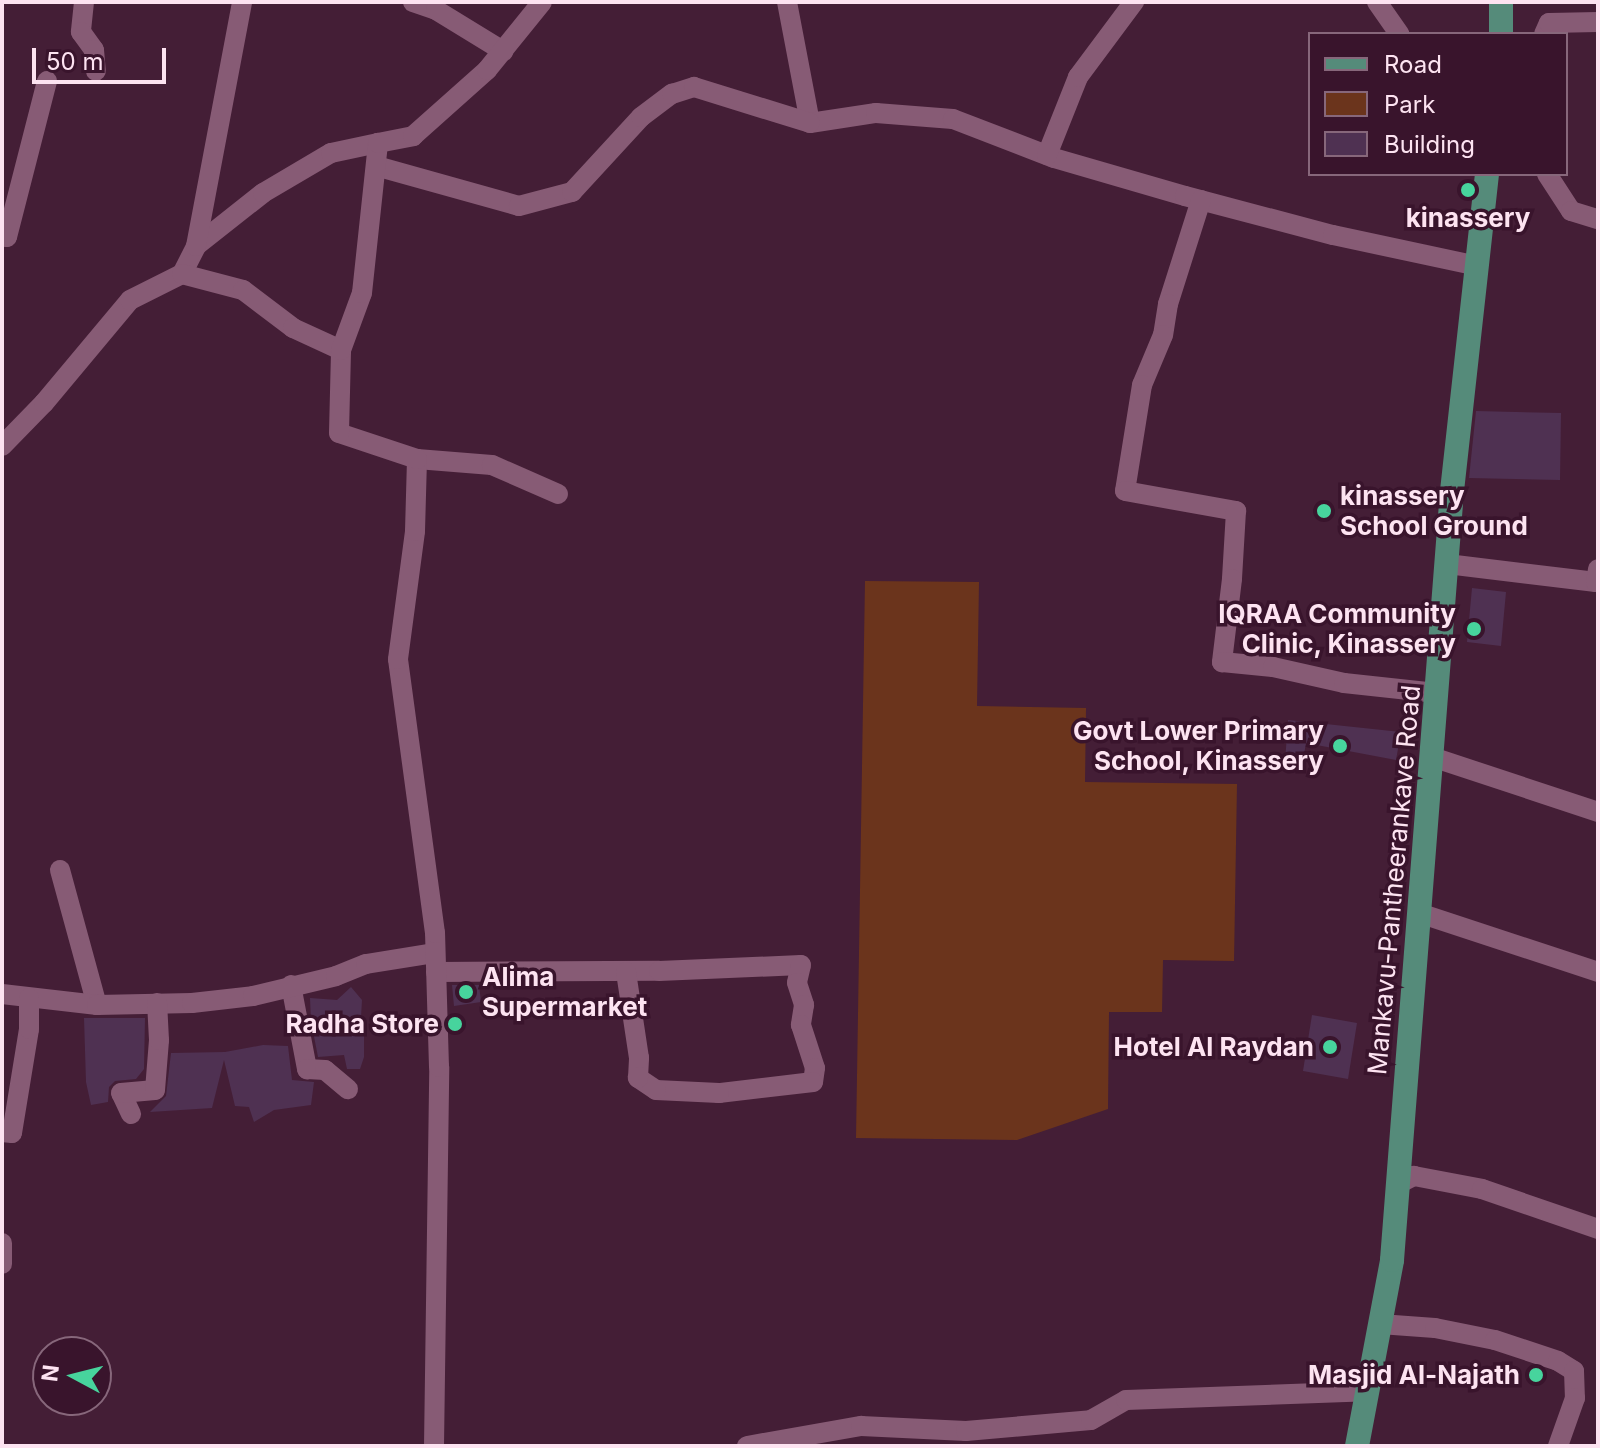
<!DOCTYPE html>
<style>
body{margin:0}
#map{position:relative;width:1600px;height:1448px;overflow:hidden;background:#441e36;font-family:Inter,sans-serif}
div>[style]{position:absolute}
.green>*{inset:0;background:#6b341c}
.building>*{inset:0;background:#4f3152}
.minor>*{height:20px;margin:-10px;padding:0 10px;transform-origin:10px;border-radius:10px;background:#875b75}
.major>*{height:24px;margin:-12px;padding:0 12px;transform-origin:12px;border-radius:12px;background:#558b7a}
.dots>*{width:22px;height:22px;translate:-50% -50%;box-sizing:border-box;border:4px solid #39142c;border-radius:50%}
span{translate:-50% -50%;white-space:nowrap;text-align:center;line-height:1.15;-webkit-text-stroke:7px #39142c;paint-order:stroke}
.poi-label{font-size:26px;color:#fde3f1;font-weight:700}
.left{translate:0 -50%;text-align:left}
.right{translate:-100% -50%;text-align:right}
.street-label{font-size:26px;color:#fde3f1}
.frame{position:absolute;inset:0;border:4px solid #fde3f1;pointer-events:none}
.legend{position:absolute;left:1308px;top:32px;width:260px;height:144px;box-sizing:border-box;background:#39142c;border:2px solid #87677b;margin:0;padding:10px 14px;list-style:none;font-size:24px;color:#fde3f1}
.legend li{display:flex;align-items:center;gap:16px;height:40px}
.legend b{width:40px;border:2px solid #87677b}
.north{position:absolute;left:32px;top:1336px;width:80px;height:80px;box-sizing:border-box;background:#39142c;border:2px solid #87677b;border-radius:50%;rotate:277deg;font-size:22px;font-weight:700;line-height:32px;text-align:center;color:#fde3f1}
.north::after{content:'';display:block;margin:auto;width:28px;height:36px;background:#47d49d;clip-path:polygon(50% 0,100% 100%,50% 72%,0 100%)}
.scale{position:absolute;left:32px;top:48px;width:134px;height:36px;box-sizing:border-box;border:4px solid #fde3f1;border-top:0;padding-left:10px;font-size:24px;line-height:28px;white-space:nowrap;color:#fde3f1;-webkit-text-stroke:6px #39142c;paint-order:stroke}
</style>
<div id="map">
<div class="green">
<i style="clip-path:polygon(865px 581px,979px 582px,977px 706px,1086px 708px,1085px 782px,1237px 784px,1234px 961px,1163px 960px,1162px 1012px,1109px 1012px,1108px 1109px,1017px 1140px,856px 1138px)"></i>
</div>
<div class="building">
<i style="clip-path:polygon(1476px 411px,1561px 413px,1560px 480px,1469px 478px)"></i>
<i style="clip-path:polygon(1472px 588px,1506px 592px,1501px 646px,1467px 642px)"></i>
<i style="clip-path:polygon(1288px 720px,1401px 732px,1396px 760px,1306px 743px,1302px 766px,1285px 762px)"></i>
<i style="clip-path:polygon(452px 985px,479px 985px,481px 1002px,454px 1006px)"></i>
<i style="clip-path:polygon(351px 987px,362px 1000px,360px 1035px,364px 1035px,364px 1057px,360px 1069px,347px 1069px,344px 1055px,318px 1057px,311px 1021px,310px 998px,337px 1000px)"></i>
<i style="clip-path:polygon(1312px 1015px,1357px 1023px,1348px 1079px,1303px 1071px)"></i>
<i style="clip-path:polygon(84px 1018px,145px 1018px,144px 1069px,136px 1079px,115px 1081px,109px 1087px,108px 1102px,91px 1105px,86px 1082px)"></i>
<i style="clip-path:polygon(263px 1045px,288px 1046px,292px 1080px,314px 1082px,311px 1105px,274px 1110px,254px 1122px,249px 1107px,235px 1106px,224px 1060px,212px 1108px,150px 1112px,166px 1096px,171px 1053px,225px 1052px)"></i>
</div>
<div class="minor">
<i style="left:84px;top:2px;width:30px;rotate:96deg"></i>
<i style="left:81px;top:32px;width:22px;rotate:54deg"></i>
<i style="left:94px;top:50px;width:21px;rotate:85deg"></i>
<i style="left:413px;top:2px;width:24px;rotate:19deg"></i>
<i style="left:436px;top:10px;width:79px;rotate:31.5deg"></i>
<i style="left:787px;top:2px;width:123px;rotate:79.2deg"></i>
<i style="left:810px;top:123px;width:67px;rotate:-8.6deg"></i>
<i style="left:876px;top:113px;width:77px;rotate:4.5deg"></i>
<i style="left:953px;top:119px;width:108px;rotate:21.1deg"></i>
<i style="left:1054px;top:158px;width:136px;rotate:16.2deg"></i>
<i style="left:1185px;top:196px;width:153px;rotate:14.8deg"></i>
<i style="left:1333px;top:235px;width:147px;rotate:12.1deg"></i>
<i style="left:1377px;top:2px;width:39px;rotate:55deg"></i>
<i style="left:1544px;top:34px;width:12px;rotate:-66deg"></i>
<i style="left:1549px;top:23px;width:49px;rotate:-1.2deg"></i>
<i style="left:1047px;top:155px;width:84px;rotate:-68.3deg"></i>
<i style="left:1078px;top:77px;width:94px;rotate:-53.3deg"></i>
<i style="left:376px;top:166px;width:148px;rotate:15.6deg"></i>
<i style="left:519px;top:206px;width:55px;rotate:-14.8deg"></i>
<i style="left:572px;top:192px;width:102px;rotate:-47.4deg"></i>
<i style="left:641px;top:117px;width:39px;rotate:-37deg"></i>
<i style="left:672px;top:94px;width:23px;rotate:-18deg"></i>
<i style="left:694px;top:87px;width:121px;rotate:17.2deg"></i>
<i style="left:1547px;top:174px;width:44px;rotate:57deg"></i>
<i style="left:1571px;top:211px;width:28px;rotate:17deg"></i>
<i style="left:1201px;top:200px;width:109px;rotate:107.6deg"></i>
<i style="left:1168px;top:304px;width:31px;rotate:99deg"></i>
<i style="left:1163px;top:335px;width:54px;rotate:112.8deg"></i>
<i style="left:1142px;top:385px;width:107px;rotate:99.1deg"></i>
<i style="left:1125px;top:491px;width:113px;rotate:10.2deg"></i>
<i style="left:1236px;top:511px;width:68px;rotate:93.4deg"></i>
<i style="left:1232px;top:579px;width:84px;rotate:96.9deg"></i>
<i style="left:1222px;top:662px;width:51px;rotate:5.6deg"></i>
<i style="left:1273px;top:667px;width:73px;rotate:12.7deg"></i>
<i style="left:1344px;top:683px;width:93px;rotate:6.2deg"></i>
<i style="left:2px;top:236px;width:5px;rotate:11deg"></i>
<i style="left:7px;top:237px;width:161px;rotate:-75.6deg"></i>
<i style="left:196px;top:246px;width:85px;rotate:-38.3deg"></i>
<i style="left:263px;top:193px;width:79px;rotate:-30.5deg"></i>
<i style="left:331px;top:153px;width:48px;rotate:-12deg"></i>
<i style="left:182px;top:274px;width:31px;rotate:-63deg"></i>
<i style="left:196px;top:246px;width:248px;rotate:-79.3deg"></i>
<i style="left:2px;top:446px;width:60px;rotate:-45.7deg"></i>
<i style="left:44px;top:403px;width:134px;rotate:-50.1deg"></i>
<i style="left:130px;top:300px;width:58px;rotate:-26.6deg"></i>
<i style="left:182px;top:274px;width:63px;rotate:14.7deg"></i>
<i style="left:243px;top:290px;width:63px;rotate:37.2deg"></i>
<i style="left:293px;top:328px;width:53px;rotate:24.6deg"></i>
<i style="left:417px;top:459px;width:75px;rotate:4.6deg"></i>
<i style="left:492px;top:465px;width:72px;rotate:23.7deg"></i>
<i style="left:1447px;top:564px;width:150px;rotate:6.9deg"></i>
<i style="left:1596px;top:582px;width:13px;rotate:-81deg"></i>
<i style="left:1432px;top:757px;width:175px;rotate:18.3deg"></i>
<i style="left:60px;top:870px;width:140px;rotate:74.7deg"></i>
<i style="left:1419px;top:913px;width:188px;rotate:18.2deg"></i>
<i style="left:436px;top:972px;width:223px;rotate:-0.3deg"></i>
<i style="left:659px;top:971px;width:142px;rotate:-2.4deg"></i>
<i style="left:801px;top:965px;width:18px;rotate:103deg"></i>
<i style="left:797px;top:983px;width:23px;rotate:72deg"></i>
<i style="left:804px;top:1005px;width:20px;rotate:99deg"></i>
<i style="left:801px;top:1025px;width:45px;rotate:72deg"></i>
<i style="left:815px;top:1068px;width:14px;rotate:98deg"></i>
<i style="left:813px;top:1082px;width:95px;rotate:173.3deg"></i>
<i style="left:719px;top:1093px;width:63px;rotate:-177.3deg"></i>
<i style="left:656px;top:1090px;width:22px;rotate:-146deg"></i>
<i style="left:638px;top:1078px;width:20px;rotate:-87deg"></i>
<i style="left:639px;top:1058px;width:87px;rotate:-98.6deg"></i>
<i style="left:291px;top:985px;width:86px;rotate:79.2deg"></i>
<i style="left:307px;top:1069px;width:18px;rotate:3deg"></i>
<i style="left:325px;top:1070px;width:30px;rotate:40deg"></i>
<i style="left:2px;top:994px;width:96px;rotate:6.6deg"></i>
<i style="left:97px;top:1005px;width:95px;rotate:-1.2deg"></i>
<i style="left:192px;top:1003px;width:61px;rotate:-6.5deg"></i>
<i style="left:253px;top:996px;width:85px;rotate:-13.5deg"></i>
<i style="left:336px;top:976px;width:32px;rotate:-22deg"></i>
<i style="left:366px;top:964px;width:70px;rotate:-9.1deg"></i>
<i style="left:131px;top:1114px;width:23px;rotate:-115deg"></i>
<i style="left:121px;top:1093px;width:34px;rotate:-5deg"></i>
<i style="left:155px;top:1090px;width:50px;rotate:-85.4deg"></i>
<i style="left:159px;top:1040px;width:37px;rotate:-93deg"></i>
<i style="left:2px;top:1132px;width:10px;rotate:6deg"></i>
<i style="left:12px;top:1133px;width:105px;rotate:-80.7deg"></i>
<i style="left:29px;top:1029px;width:31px;rotate:-90deg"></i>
<i style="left:1398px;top:1184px;width:18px;rotate:-27deg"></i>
<i style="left:1414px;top:1176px;width:69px;rotate:10.8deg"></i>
<i style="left:1482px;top:1189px;width:123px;rotate:19deg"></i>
<i style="left:2px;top:1243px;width:21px;rotate:90deg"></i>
<i style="left:1380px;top:1324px;width:55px;rotate:4.2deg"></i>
<i style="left:1435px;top:1328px;width:61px;rotate:11.3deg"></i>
<i style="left:1495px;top:1340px;width:66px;rotate:18.4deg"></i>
<i style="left:1558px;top:1361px;width:19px;rotate:32deg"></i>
<i style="left:1574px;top:1371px;width:27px;rotate:88deg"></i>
<i style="left:1575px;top:1398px;width:51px;rotate:109.5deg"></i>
<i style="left:434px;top:1446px;width:379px;rotate:-89.2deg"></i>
<i style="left:439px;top:1067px;width:134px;rotate:-91.7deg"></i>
<i style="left:435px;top:933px;width:276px;rotate:-97.7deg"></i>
<i style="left:398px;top:659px;width:129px;rotate:-82.4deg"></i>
<i style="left:415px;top:531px;width:72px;rotate:-88.4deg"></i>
<i style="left:417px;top:459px;width:82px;rotate:-161.6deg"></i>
<i style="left:339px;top:433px;width:83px;rotate:-88.6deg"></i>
<i style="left:341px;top:350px;width:61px;rotate:-69.8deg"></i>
<i style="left:362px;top:293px;width:151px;rotate:-83.9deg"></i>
<i style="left:378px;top:143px;width:36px;rotate:-11deg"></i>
<i style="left:413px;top:136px;width:99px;rotate:-41.7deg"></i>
<i style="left:487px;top:70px;width:87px;rotate:-51deg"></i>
<i style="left:747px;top:1446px;width:116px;rotate:-10deg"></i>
<i style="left:861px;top:1426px;width:105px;rotate:2.7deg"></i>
<i style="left:966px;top:1431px;width:125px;rotate:-5deg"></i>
<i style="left:1091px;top:1420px;width:40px;rotate:-29.7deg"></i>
<i style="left:1126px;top:1400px;width:241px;rotate:-2.1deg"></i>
</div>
<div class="major">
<i style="left:1501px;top:34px;width:32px;rotate:-90deg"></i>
<i style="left:1357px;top:1446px;width:189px;rotate:-79.3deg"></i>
<i style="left:1392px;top:1260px;width:771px;rotate:-85.54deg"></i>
<i style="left:1452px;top:491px;width:319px;rotate:-83.7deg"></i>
</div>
<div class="dots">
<i style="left:1468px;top:190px;background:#47d49d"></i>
<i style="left:1324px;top:511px;background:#47d49d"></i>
<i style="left:1474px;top:629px;background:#47d49d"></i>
<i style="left:1340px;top:746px;background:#47d49d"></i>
<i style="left:466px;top:992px;background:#47d49d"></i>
<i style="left:455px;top:1024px;background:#47d49d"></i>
<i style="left:1330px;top:1047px;background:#47d49d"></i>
<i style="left:1536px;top:1375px;background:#47d49d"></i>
</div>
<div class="poi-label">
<span style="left:1468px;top:218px">kinassery</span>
<span class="left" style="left:1340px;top:511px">kinassery<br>School Ground</span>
<span class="right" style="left:1456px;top:629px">IQRAA Community<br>Clinic, Kinassery</span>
<span class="right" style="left:1324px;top:746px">Govt Lower Primary<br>School, Kinassery</span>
<span class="left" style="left:482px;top:992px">Alima<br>Supermarket</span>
<span class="right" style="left:439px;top:1024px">Radha Store</span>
<span class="right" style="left:1314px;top:1047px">Hotel Al Raydan</span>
<span class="right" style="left:1520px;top:1375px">Masjid Al-Najath</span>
</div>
<div class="street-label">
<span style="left:1394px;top:880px;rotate:-85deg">Mankavu-Pantheerankave Road</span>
</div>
<div class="frame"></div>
<ul class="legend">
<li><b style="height:10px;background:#558b7a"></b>Road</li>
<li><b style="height:22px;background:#6b341c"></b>Park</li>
<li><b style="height:22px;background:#4f3152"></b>Building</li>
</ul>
<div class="north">N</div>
<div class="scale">50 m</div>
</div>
